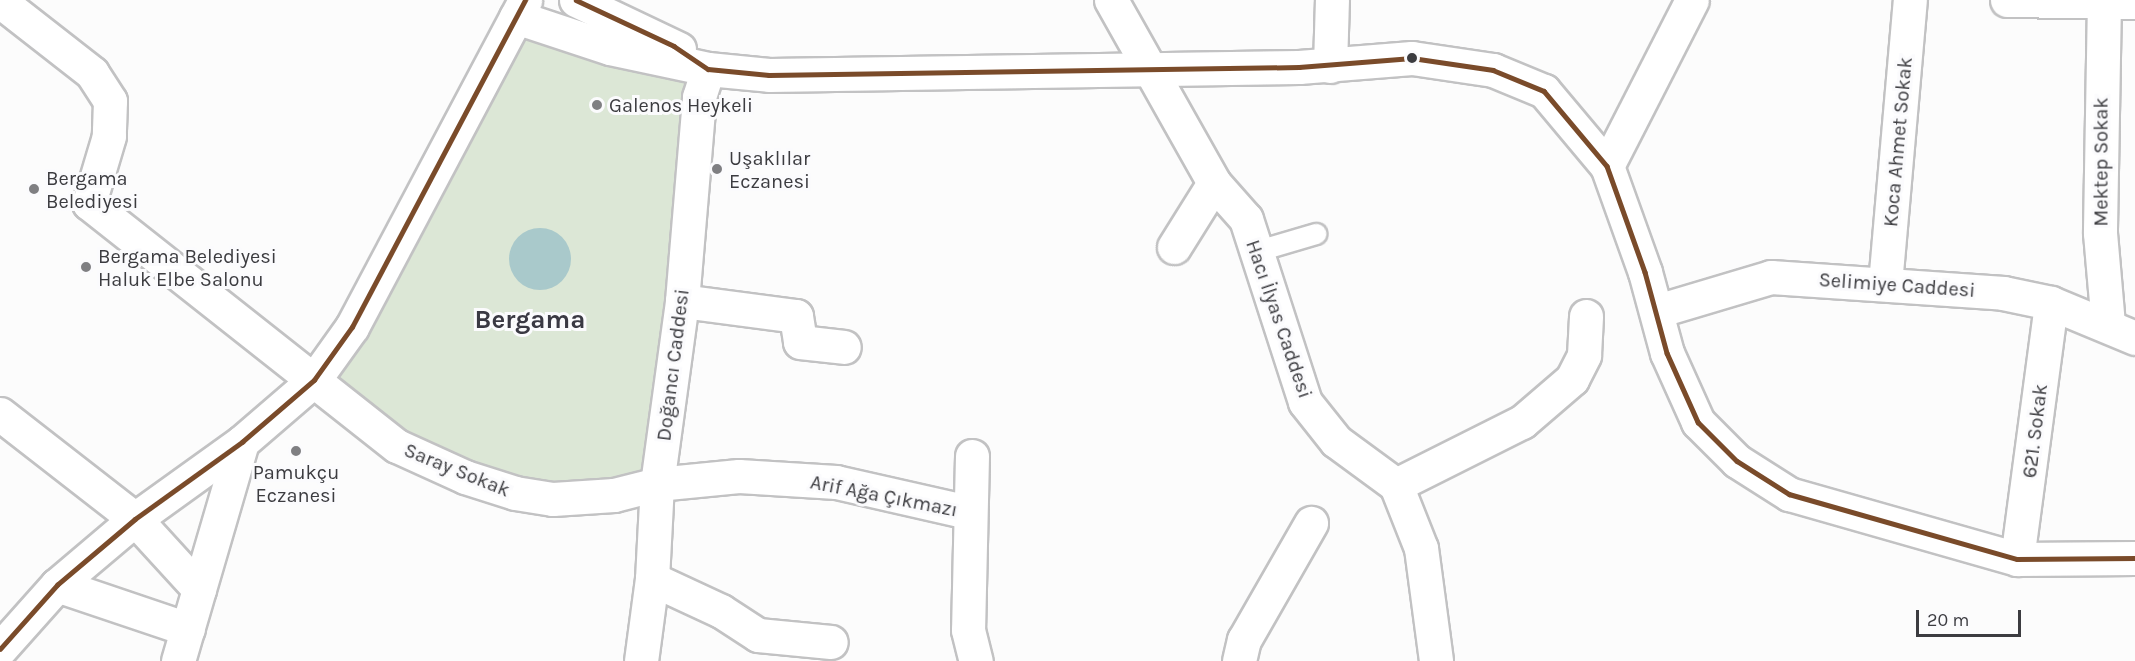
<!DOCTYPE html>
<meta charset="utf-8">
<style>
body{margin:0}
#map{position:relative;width:2135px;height:661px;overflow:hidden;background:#fcfcfc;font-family:Karla,sans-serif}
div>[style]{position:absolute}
.green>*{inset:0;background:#dce7d6}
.water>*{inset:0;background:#a9c9cb}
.round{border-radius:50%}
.roads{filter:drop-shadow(2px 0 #c2c2c3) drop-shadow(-2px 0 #c2c2c3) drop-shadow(0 2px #c2c2c3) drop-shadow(0 -2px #c2c2c3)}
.service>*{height:20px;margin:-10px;padding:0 10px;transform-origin:10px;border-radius:10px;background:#fff}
.minor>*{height:33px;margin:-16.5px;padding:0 16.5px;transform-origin:16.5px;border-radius:16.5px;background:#fff}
.tertiary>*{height:33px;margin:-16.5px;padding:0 16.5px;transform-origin:16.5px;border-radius:16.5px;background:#fff}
.secondary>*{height:33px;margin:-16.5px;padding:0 16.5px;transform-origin:16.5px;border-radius:16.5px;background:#fff}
.bus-1>*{height:4.5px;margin:-2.25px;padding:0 2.25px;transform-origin:2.25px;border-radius:2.25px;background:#7a4b2a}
.dots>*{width:16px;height:16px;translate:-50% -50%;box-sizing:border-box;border:3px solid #fbfbfd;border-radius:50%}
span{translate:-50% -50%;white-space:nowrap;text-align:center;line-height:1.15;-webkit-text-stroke:6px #fbfbfd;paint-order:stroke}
.poi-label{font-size:20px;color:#3c3c40}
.left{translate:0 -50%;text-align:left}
.street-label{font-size:20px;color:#3c3c40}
.district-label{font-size:26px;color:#3a3943;font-weight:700}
.scale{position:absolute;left:1916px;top:610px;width:105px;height:27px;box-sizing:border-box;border:3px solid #3c3c40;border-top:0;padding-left:8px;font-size:18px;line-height:21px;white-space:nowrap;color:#3c3c40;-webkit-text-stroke:4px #fbfbfd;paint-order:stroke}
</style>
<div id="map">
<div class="green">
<i style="clip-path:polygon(516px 17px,708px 69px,657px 484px,515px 493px,314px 380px)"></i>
</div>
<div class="water">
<i class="round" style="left:509px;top:228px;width:62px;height:62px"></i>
</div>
<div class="roads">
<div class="service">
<i style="left:1255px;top:252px;width:64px;rotate:-16.4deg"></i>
</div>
<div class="minor">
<i style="left:1111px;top:0;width:210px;rotate:60.6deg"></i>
<i style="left:1214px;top:183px;width:48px;rotate:48.4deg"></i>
<i style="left:1246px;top:219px;width:192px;rotate:72.1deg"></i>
<i style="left:1305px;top:402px;width:50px;rotate:51.5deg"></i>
<i style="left:1336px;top:441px;width:74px;rotate:36.3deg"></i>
<i style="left:1396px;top:485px;width:68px;rotate:68.4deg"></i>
<i style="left:1421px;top:548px;width:114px;rotate:82.4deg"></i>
<i style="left:2007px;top:0;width:128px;rotate:0.9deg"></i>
<i style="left:2104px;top:0;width:233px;rotate:91deg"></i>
<i style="left:2100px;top:233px;width:92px;rotate:85deg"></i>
<i style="left:1330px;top:66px;width:66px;rotate:-88.3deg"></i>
<i style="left:1607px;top:166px;width:186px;rotate:-62.9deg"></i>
<i style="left:1174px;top:247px;width:75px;rotate:-58deg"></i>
<i style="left:1885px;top:284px;width:285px;rotate:-85deg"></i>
<i style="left:682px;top:301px;width:115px;rotate:7.5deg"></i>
<i style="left:796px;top:316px;width:26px;rotate:81deg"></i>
<i style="left:800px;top:342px;width:44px;rotate:6.5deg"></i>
<i style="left:1657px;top:311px;width:119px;rotate:-16.6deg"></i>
<i style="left:1771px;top:277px;width:233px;rotate:3.9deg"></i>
<i style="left:2003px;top:293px;width:49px;rotate:11.8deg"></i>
<i style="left:2051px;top:303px;width:91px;rotate:22.6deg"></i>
<i style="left:972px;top:456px;width:174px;rotate:91.3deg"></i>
<i style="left:968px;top:630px;width:32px;rotate:76deg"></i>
<i style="left:1396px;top:485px;width:141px;rotate:-26.6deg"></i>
<i style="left:1522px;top:422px;width:66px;rotate:-40.7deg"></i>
<i style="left:1572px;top:379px;width:27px;rotate:-63deg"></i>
<i style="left:1584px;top:355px;width:39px;rotate:-87deg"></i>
<i style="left:135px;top:519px;width:95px;rotate:47.6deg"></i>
<i style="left:2017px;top:559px;width:258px;rotate:-82.4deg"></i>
<i style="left:652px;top:579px;width:76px;rotate:24.9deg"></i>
<i style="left:721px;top:611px;width:44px;rotate:33deg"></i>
<i style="left:758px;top:635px;width:73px;rotate:5.5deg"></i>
<i style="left:57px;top:585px;width:138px;rotate:18.6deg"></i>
<i style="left:178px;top:661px;width:228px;rotate:-73.7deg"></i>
<i style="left:641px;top:661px;width:83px;rotate:-82.4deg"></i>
<i style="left:652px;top:579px;width:95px;rotate:-87deg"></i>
<i style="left:657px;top:484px;width:82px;rotate:-5.6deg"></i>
<i style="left:739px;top:476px;width:97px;rotate:3.5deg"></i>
<i style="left:836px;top:482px;width:135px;rotate:12.8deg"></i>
<i style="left:1239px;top:661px;width:22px;rotate:-77deg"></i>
<i style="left:1244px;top:640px;width:135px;rotate:-60.2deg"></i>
</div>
<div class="tertiary">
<i style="left:0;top:414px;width:171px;rotate:37.9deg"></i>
</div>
<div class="secondary">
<i style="left:576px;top:0;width:114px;rotate:25.4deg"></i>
<i style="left:0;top:1px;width:117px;rotate:38deg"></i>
<i style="left:92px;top:73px;width:33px;rotate:57deg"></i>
<i style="left:110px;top:101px;width:35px;rotate:92deg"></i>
<i style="left:109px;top:136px;width:70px;rotate:106.6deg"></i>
<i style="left:89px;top:203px;width:392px;rotate:38.3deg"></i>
<i style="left:397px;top:446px;width:75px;rotate:24.5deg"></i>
<i style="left:465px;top:477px;width:52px;rotate:17.7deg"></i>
<i style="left:515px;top:493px;width:38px;rotate:9deg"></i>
<i style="left:553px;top:499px;width:61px;rotate:-3.8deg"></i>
<i style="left:614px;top:495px;width:44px;rotate:-14.3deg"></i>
<i style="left:657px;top:484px;width:185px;rotate:-82.2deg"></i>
<i style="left:682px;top:301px;width:205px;rotate:-85.2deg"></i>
<i style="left:699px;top:97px;width:29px;rotate:-72deg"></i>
<i style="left:516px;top:17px;width:99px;rotate:18.3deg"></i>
<i style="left:610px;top:48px;width:100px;rotate:12.1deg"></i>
<i style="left:708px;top:69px;width:61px;rotate:5.6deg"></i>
<i style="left:769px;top:75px;width:530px;rotate:-0.86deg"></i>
<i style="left:1299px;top:67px;width:113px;rotate:-4.6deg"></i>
<i style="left:1412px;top:58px;width:82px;rotate:8.4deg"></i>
<i style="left:1493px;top:70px;width:55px;rotate:22.4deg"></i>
<i style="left:1544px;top:91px;width:98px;rotate:50deg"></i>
<i style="left:1607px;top:166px;width:113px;rotate:70.3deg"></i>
<i style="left:1645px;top:272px;width:84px;rotate:74.8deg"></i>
<i style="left:1667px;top:353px;width:76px;rotate:65.8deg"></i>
<i style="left:1698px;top:422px;width:55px;rotate:45deg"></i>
<i style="left:1737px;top:461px;width:62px;rotate:32.4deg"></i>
<i style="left:1789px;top:494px;width:237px;rotate:15.9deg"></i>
<i style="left:2017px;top:559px;width:118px;rotate:-0.5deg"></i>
<i style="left:0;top:649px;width:86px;rotate:-48.3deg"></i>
<i style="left:57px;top:585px;width:102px;rotate:-40.2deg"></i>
<i style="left:135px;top:519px;width:132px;rotate:-35.7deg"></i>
<i style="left:242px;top:442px;width:95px;rotate:-40.7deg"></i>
<i style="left:314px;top:380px;width:65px;rotate:-54.4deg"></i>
<i style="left:352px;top:327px;width:370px;rotate:-62.1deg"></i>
</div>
</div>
<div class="bus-1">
<i style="left:576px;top:0;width:108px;rotate:25.1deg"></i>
<i style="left:674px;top:46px;width:41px;rotate:34.1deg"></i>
<i style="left:708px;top:69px;width:61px;rotate:5.6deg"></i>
<i style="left:769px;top:75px;width:530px;rotate:-0.86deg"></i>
<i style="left:1299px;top:67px;width:113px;rotate:-4.6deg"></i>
<i style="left:1412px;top:58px;width:82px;rotate:8.4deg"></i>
<i style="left:1493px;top:70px;width:55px;rotate:22.4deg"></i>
<i style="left:1544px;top:91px;width:98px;rotate:50deg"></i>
<i style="left:1607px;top:166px;width:113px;rotate:70.3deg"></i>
<i style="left:1645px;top:272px;width:84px;rotate:74.8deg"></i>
<i style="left:1667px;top:353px;width:76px;rotate:65.8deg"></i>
<i style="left:1698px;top:422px;width:55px;rotate:45deg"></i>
<i style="left:1737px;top:461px;width:62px;rotate:32.4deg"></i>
<i style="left:1789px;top:494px;width:237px;rotate:15.9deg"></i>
<i style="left:2017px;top:559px;width:118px;rotate:-0.5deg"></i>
<i style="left:0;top:649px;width:86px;rotate:-48.3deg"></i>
<i style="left:57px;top:585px;width:102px;rotate:-40.2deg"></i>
<i style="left:135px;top:519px;width:132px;rotate:-35.7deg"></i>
<i style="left:242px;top:442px;width:95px;rotate:-40.7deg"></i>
<i style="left:314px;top:380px;width:65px;rotate:-54.4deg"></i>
<i style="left:352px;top:327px;width:370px;rotate:-62.1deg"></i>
</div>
<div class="dots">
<i style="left:1412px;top:58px;background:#3c3c40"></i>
<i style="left:597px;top:105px;background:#7f7f82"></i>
<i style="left:717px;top:169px;background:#7f7f82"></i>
<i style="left:34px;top:189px;background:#7f7f82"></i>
<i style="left:86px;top:267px;background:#7f7f82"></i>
<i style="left:296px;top:451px;background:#7f7f82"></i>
</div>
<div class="poi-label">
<span class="left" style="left:609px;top:105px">Galenos Heykeli</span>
<span class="left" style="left:729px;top:170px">Uşaklılar<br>Eczanesi</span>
<span class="left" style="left:46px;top:190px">Bergama<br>Belediyesi</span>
<span class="left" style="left:98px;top:268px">Bergama Belediyesi<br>Haluk Elbe Salonu</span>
<span style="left:296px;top:484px">Pamukçu<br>Eczanesi</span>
</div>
<div class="street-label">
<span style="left:1898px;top:142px;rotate:-85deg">Koca Ahmet Sokak</span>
<span style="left:2101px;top:162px;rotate:-90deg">Mektep Sokak</span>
<span style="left:1897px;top:285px;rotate:4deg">Selimiye Caddesi</span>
<span style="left:1279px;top:319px;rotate:71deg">Hacı İlyas Caddesi</span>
<span style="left:673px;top:365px;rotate:-83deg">Doğancı Caddesi</span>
<span style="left:2035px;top:431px;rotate:-83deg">621. Sokak</span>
<span style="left:457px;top:470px;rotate:22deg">Saray Sokak</span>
<span style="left:884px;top:496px;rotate:11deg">Arif Ağa Çıkmazı</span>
</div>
<div class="district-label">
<span style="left:530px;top:320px">Bergama</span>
</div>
<div class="scale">20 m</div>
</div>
